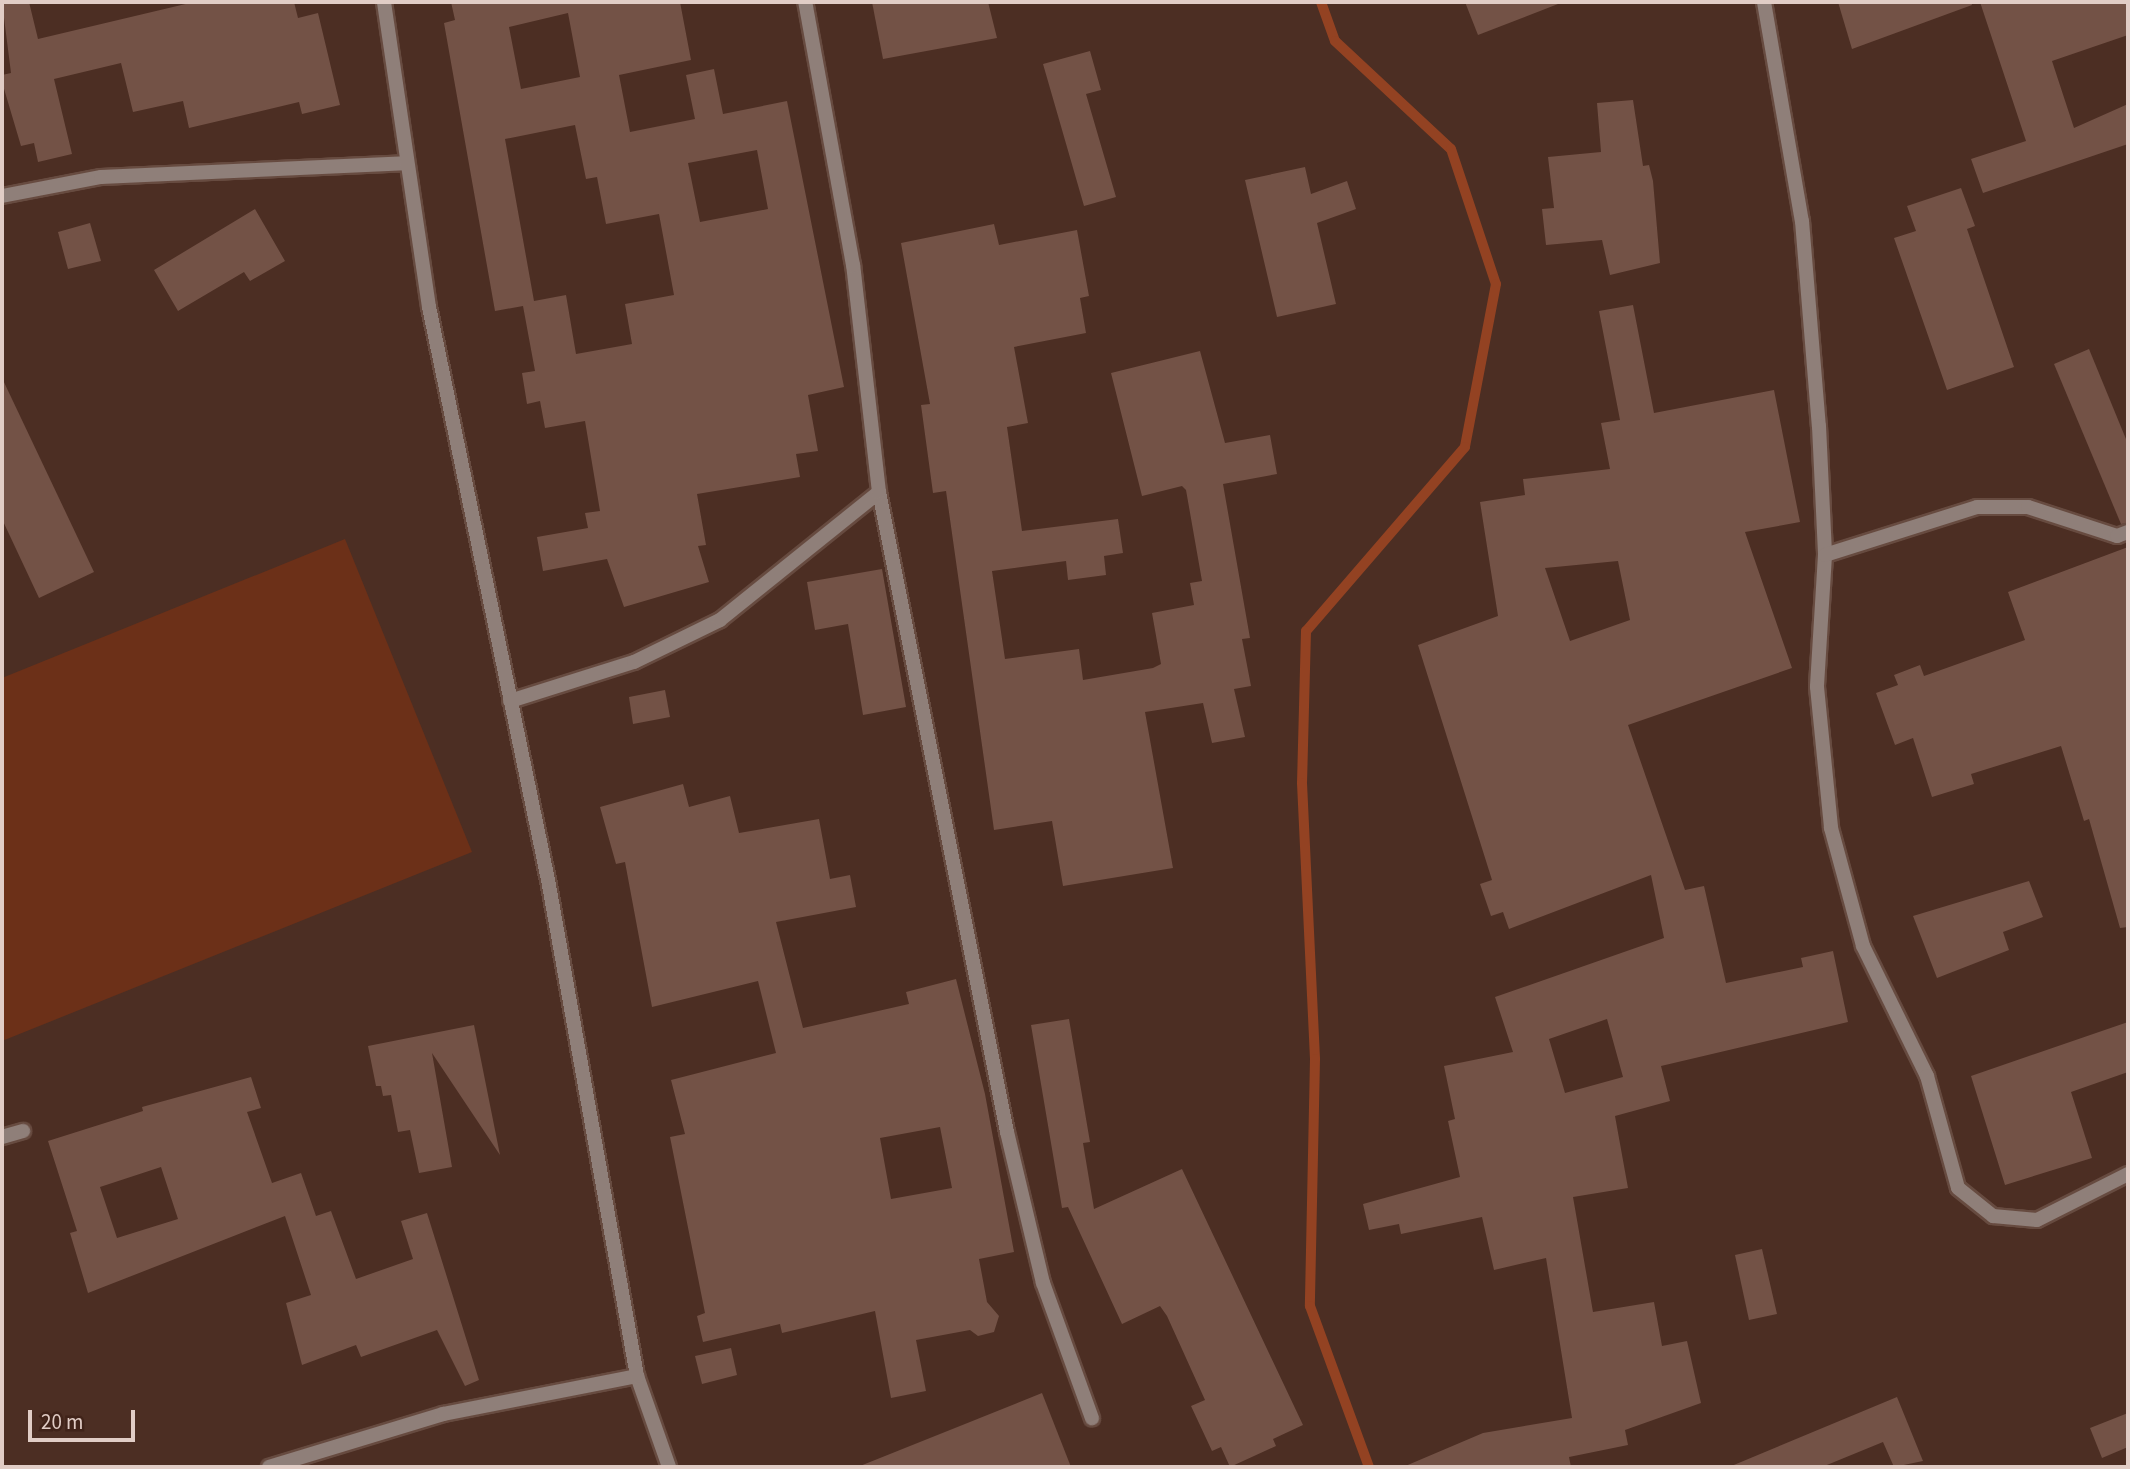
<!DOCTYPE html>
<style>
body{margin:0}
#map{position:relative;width:2130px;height:1469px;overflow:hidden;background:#4c2e23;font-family:"Source Sans 3",sans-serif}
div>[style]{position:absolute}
.green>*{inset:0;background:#6c3018}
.stream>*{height:10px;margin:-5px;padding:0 5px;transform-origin:5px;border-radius:5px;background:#934222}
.building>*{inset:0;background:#735246}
.roads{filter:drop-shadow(2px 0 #674b40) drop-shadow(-2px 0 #674b40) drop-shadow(0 2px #674b40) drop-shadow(0 -2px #674b40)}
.street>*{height:14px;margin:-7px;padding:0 7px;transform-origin:7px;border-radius:7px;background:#8f7f79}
span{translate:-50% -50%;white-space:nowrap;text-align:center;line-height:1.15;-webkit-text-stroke:5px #402319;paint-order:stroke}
.frame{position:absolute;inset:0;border:4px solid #e1cdc6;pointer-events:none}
.scale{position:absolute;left:28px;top:1410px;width:107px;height:32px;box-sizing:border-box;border:4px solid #e1cdc6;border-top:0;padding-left:9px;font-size:21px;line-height:24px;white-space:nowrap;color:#e1cdc6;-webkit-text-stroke:5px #402319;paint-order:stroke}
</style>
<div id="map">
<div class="green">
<i style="clip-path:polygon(345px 539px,472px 852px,2px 1041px,2px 678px)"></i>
</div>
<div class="stream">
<i style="left:1321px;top:2px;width:41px;rotate:70.3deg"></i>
<i style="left:1335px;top:41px;width:158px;rotate:43deg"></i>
<i style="left:1451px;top:149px;width:142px;rotate:71.6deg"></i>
<i style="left:1496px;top:284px;width:166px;rotate:100.8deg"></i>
<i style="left:1465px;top:447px;width:243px;rotate:130.8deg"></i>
<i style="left:1306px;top:631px;width:152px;rotate:91.5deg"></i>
<i style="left:1302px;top:783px;width:276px;rotate:87.3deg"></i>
<i style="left:1315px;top:1059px;width:247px;rotate:91.2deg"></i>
<i style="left:1310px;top:1306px;width:171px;rotate:69.9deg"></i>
</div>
<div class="building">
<i style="clip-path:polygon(2px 2px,29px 2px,38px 39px,194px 2px,294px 2px,298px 18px,318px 13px,340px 105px,302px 114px,299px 102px,189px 128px,183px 101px,133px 112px,121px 63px,54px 79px,72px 154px,38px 162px,34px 143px,21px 146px,2px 82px,2px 75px,11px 73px)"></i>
<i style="clip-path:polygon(evenodd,451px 2px,680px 2px,691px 60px,619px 75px,630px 132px,695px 119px,686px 75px,714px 69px,723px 114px,787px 101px,844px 387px,808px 395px,818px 451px,796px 454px,800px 477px,697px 494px,706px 545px,698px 546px,709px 582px,624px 607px,607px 559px,543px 571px,537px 537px,588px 528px,585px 513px,600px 511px,585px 421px,545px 428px,540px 401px,527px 404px,522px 373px,535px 371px,523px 306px,495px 311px,444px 23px,455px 20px,451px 2px,568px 13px,580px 77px,521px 89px,509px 27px,568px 13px,451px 2px,575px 125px,586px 179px,597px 177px,606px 224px,659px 214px,674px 295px,625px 304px,632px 344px,576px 354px,566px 295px,534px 301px,505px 139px,575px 125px,451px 2px,757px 150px,768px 209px,700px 222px,688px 163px,757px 150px)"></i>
<i style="clip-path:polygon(872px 2px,988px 2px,997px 38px,883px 59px)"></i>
<i style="clip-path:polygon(1465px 2px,1557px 2px,1558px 4px,1478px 35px)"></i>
<i style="clip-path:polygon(1838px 2px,1971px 2px,1972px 5px,1852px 49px)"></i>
<i style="clip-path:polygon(1980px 2px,2128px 2px,2128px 35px,2052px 61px,2074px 128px,2128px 104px,2128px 144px,1983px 193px,1971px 159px,2026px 141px)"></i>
<i style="clip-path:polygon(1090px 51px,1101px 90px,1086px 94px,1116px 197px,1084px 206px,1043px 64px)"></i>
<i style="clip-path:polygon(1633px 100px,1643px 166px,1649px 165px,1653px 181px,1660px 263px,1610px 275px,1602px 240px,1546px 245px,1542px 209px,1554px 208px,1548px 157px,1601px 152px,1597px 103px)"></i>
<i style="clip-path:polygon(1305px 167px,1311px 194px,1347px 181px,1356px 209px,1317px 223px,1336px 304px,1277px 317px,1245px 180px)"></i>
<i style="clip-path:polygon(1961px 188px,1975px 226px,1967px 229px,2014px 367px,1947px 390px,1894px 238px,1916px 231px,1907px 206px)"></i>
<i style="clip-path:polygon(255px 209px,285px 261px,250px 281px,244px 272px,178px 311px,154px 270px)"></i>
<i style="clip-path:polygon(90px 223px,101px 261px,68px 269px,58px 232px)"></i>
<i style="clip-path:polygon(994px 224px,999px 245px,1077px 230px,1089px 296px,1080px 298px,1086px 333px,1014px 347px,1028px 423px,1007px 427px,1022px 531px,1118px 519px,1123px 553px,1104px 556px,1106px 575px,1068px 580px,1066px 561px,992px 571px,1005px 659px,1079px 649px,1083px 680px,1153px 668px,1161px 664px,1152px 613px,1194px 605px,1190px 583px,1202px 581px,1186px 490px,1182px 486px,1142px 496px,1111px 373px,1200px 351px,1225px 443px,1270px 435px,1277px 474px,1223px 484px,1250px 638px,1242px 639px,1251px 686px,1234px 689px,1245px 737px,1212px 743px,1203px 703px,1145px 712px,1173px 868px,1063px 886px,1052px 821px,994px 830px,946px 491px,933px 493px,921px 405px,930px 404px,901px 243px)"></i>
<i style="clip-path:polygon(evenodd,1633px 305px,1654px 413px,1774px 390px,1800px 522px,1745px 532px,1792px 668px,1628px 725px,1685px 890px,1704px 886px,1726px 983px,1803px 967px,1801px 958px,1833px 951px,1848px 1022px,1661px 1066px,1670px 1101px,1615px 1116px,1628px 1188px,1573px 1197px,1593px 1312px,1654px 1302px,1662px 1346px,1687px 1341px,1701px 1403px,1625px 1430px,1628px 1445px,1569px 1457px,1571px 1467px,1403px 1467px,1483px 1433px,1572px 1418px,1546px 1258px,1494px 1270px,1482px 1217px,1401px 1234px,1399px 1224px,1369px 1230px,1363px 1204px,1460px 1177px,1448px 1121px,1455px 1119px,1444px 1066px,1513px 1052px,1495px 997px,1664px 938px,1651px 875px,1509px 929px,1503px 912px,1491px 916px,1480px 884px,1492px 880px,1418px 645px,1498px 616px,1480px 502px,1525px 495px,1523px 479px,1610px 469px,1601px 423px,1620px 420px,1599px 311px,1633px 305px,1618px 561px,1630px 620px,1570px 641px,1545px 568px,1618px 561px,1633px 305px,1607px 1019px,1623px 1077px,1565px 1093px,1549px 1039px,1607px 1019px)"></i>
<i style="clip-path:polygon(2089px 349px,2128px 444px,2128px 523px,2121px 524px,2054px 364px)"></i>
<i style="clip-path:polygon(2px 378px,94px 572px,39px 598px,2px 519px)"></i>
<i style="clip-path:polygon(2128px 547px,2128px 927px,2120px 928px,2089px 819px,2084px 821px,2061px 746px,1971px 774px,1974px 784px,1932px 797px,1913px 738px,1895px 745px,1876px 693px,1898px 685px,1894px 675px,1920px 665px,1924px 676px,2025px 640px,2008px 592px)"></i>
<i style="clip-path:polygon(882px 569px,906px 707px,863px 715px,848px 624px,815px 630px,807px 582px)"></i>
<i style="clip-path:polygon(665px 690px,670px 717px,633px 724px,629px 697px)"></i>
<i style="clip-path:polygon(evenodd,683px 784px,689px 807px,730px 796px,739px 833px,819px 819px,830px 879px,850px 875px,856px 907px,776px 922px,803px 1028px,909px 1004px,906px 992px,956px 979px,985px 1094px,1014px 1252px,979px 1259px,987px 1302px,999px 1316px,994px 1332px,978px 1336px,970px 1330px,916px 1340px,926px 1391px,891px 1398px,875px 1311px,782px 1333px,780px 1324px,703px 1342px,697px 1316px,705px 1313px,670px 1137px,685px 1134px,671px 1080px,776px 1053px,758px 981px,652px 1007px,625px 862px,616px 864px,600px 807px,683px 784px,940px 1127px,952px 1188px,891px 1199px,880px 1138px,940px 1127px)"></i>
<i style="clip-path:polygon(2029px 881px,2043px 917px,2003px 932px,2009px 950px,1937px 978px,1913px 916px)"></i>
<i style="clip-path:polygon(1069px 1019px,1090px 1142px,1083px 1143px,1094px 1209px,1182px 1169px,1303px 1425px,1273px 1439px,1276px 1446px,1230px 1467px,1221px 1447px,1212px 1451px,1191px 1406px,1205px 1400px,1167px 1316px,1160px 1306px,1122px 1324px,1068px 1207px,1062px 1208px,1031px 1025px)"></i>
<i style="clip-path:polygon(2128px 1022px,2128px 1072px,2071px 1092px,2092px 1158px,2005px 1185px,1971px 1076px)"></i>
<i style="clip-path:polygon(474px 1025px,500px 1155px,432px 1053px,452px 1167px,419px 1173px,410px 1130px,398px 1132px,391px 1095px,383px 1096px,381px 1086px,376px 1086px,368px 1046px)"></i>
<i style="clip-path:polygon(evenodd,251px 1077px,261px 1108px,247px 1112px,272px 1183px,301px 1173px,316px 1216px,331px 1211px,356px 1279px,413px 1259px,401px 1221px,427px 1213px,479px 1380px,465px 1386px,437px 1330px,361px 1357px,356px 1345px,302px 1365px,286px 1303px,311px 1295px,285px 1216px,88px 1293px,70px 1233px,77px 1231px,48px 1141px,143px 1111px,142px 1107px,251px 1077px,161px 1167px,178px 1219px,117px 1238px,100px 1187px,161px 1167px)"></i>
<i style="clip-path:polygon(1762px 1249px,1777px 1314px,1749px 1320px,1735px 1255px)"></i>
<i style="clip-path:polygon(731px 1348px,737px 1375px,702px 1384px,695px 1356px)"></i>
<i style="clip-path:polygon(1042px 1393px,1071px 1467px,860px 1467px,860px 1466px)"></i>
<i style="clip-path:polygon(1897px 1397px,1923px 1461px,1894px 1467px,1883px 1442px,1822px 1467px,1729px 1467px)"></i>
<i style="clip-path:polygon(2128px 1413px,2128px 1447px,2102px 1458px,2090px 1428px)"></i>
</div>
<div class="roads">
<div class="street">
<i style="left:1764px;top:2px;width:222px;rotate:80.2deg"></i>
<i style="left:1802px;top:221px;width:206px;rotate:85.3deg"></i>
<i style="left:1819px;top:426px;width:129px;rotate:87.3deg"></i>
<i style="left:1825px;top:555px;width:132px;rotate:93.5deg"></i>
<i style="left:1817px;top:687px;width:142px;rotate:84.3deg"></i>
<i style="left:1831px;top:828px;width:122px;rotate:74.8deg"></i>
<i style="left:1863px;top:946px;width:145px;rotate:63.8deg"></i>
<i style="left:1927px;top:1076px;width:116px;rotate:74.5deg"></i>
<i style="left:1958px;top:1188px;width:45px;rotate:38.7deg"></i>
<i style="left:1993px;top:1216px;width:44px;rotate:5.2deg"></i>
<i style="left:2037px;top:1220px;width:102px;rotate:-26.8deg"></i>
<i style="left:2px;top:196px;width:101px;rotate:-10.9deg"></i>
<i style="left:101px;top:177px;width:304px;rotate:-2.6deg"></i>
<i style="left:879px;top:492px;width:653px;rotate:78.69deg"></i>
<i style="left:1007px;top:1132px;width:155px;rotate:76.6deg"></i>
<i style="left:1043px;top:1283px;width:144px;rotate:70.1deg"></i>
<i style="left:1825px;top:555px;width:159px;rotate:-17.5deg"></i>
<i style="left:1977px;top:507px;width:51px"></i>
<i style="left:2028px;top:507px;width:94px;rotate:18deg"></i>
<i style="left:2117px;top:536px;width:12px;rotate:-20deg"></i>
<i style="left:510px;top:701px;width:130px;rotate:-17.5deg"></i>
<i style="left:634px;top:662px;width:96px;rotate:-26deg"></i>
<i style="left:720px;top:620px;width:204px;rotate:-38.8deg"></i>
<i style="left:879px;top:492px;width:228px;rotate:-96.5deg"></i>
<i style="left:853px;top:265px;width:267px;rotate:-100.3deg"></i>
<i style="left:2px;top:1137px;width:22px;rotate:-16deg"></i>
<i style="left:637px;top:1376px;width:96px;rotate:70.6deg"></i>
<i style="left:269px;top:1467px;width:182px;rotate:-16.9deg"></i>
<i style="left:443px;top:1414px;width:198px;rotate:-11.1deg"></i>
<i style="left:637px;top:1376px;width:504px;rotate:-100.17deg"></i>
<i style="left:548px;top:880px;width:585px;rotate:-101.73deg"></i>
<i style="left:429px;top:307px;width:308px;rotate:-98.4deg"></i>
</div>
</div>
<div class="frame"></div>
<div class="scale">20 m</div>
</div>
